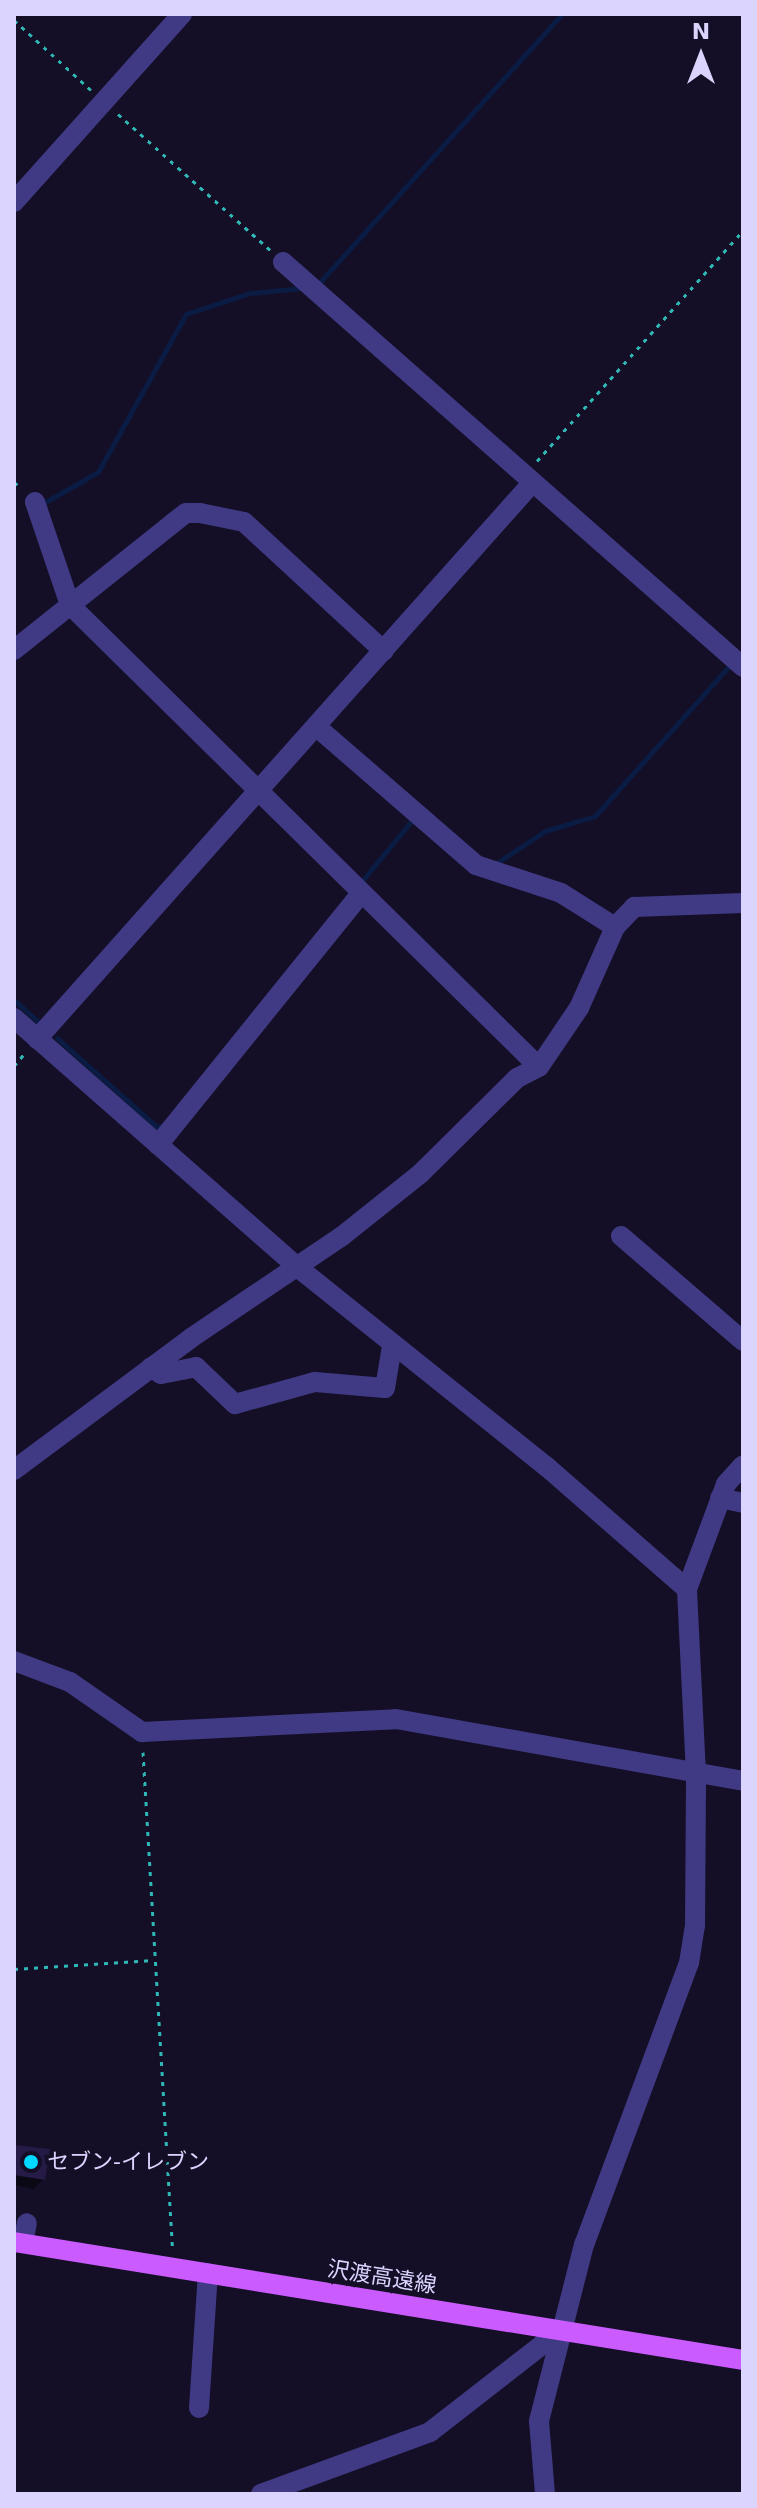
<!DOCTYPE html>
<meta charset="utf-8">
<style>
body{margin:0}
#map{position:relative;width:757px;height:2508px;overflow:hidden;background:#140f26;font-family:"DejaVu Sans","Noto Sans JP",sans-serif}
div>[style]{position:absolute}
.shadow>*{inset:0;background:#0007}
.stream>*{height:5px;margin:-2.5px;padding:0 2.5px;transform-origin:2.5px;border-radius:2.5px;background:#0a1c44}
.building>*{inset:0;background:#261b47}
.path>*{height:3px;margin-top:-1.5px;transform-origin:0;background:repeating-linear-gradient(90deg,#2fb8b6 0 4px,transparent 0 10px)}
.minor>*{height:20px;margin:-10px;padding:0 10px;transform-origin:10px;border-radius:10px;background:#403a85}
.major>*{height:20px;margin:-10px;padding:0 10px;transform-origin:10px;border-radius:10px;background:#ca5bff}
.dots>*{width:22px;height:22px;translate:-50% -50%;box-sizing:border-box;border:4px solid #140f26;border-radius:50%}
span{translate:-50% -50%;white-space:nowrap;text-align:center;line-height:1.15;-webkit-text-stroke:8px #140f26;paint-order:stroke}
.poi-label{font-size:22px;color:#dbd4ff}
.left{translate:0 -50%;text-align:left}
.street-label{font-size:22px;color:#dbd4ff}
.frame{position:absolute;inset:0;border:16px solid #dbd4ff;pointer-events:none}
.north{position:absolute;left:661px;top:16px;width:80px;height:80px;-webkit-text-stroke:6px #140f26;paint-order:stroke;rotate:0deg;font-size:22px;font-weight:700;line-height:32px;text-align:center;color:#dbd4ff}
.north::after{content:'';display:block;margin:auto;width:28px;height:36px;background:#dbd4ff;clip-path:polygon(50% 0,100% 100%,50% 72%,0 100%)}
</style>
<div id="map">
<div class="shadow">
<i style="clip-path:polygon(14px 2147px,43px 2179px,34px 2189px,14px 2185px)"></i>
</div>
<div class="stream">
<i style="left:318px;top:284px;width:364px;rotate:-47.9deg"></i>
<i style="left:42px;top:504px;width:64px;rotate:-29.7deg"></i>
<i style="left:98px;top:472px;width:181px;rotate:-60.9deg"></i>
<i style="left:186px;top:314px;width:67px;rotate:-18.2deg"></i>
<i style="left:250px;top:293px;width:53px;rotate:-5.4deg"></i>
<i style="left:495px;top:864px;width:60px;rotate:-33.4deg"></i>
<i style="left:545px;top:831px;width:52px;rotate:-16.7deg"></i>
<i style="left:595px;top:816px;width:205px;rotate:-48.2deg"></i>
<i style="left:361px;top:882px;width:82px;rotate:-50.5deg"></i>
<i style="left:14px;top:1000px;width:38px;rotate:42deg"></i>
<i style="left:57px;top:1038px;width:134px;rotate:41.7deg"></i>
<i style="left:157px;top:1127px;width:5px;rotate:-11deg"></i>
</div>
<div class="building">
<i style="clip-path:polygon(14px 2145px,50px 2149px,45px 2180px,14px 2175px)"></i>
</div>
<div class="path">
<i style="left:14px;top:20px;width:104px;rotate:42.3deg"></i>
<i style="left:118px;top:114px;width:204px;rotate:41.8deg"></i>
<i style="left:537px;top:461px;width:309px;rotate:-48.2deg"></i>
<i style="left:14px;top:482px;width:9px;rotate:41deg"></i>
<i style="left:14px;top:1066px;width:16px;rotate:-50deg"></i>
<i style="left:143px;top:1752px;width:496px;rotate:86.6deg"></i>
<i style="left:14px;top:1969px;width:140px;rotate:-3.7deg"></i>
</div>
<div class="minor">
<i style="left:14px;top:202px;width:252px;rotate:-48.2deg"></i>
<i style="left:283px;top:262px;width:613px;rotate:41.36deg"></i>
<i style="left:35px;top:502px;width:109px;rotate:71.2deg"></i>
<i style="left:70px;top:605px;width:658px;rotate:44.57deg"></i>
<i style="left:14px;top:650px;width:203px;rotate:-38.6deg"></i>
<i style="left:173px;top:523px;width:16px;rotate:-38deg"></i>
<i style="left:186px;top:513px;width:14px"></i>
<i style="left:200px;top:513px;width:45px;rotate:11.6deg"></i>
<i style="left:244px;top:522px;width:190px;rotate:42.7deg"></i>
<i style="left:318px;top:728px;width:209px;rotate:40.9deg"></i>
<i style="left:476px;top:865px;width:89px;rotate:18.2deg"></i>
<i style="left:561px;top:893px;width:64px;rotate:32.2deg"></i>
<i style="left:14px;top:1018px;width:376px;rotate:41.3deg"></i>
<i style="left:296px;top:1266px;width:322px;rotate:38.7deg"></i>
<i style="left:547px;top:1467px;width:186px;rotate:41.1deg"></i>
<i style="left:37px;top:1039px;width:744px;rotate:-48.32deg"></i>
<i style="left:158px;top:1145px;width:324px;rotate:-51.1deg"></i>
<i style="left:621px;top:1236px;width:161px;rotate:40.7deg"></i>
<i style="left:151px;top:1367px;width:12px;rotate:35deg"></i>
<i style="left:161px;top:1374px;width:36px;rotate:-11deg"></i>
<i style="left:196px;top:1367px;width:54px;rotate:43.5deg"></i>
<i style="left:235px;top:1404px;width:83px;rotate:-15.4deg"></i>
<i style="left:315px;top:1382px;width:70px;rotate:4.9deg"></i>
<i style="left:385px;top:1388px;width:43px;rotate:-80.5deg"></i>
<i style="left:14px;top:1470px;width:221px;rotate:-36.7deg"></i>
<i style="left:191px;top:1338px;width:181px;rotate:-34deg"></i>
<i style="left:341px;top:1237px;width:101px;rotate:-38.6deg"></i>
<i style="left:420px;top:1174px;width:136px;rotate:-44.7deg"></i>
<i style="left:517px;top:1078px;width:25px;rotate:-27deg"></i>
<i style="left:539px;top:1067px;width:71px;rotate:-55.9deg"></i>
<i style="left:579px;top:1008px;width:89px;rotate:-66deg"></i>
<i style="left:615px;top:927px;width:28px;rotate:-46deg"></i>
<i style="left:634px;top:907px;width:109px;rotate:-2.1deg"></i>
<i style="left:720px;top:1498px;width:24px;rotate:12deg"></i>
<i style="left:14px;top:1661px;width:60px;rotate:20.6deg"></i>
<i style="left:70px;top:1682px;width:88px;rotate:34.8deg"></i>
<i style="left:142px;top:1732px;width:254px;rotate:-2.9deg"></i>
<i style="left:396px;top:1719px;width:352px;rotate:10.1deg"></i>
<i style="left:23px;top:2243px;width:20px;rotate:-79deg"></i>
<i style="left:199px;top:2408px;width:135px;rotate:-86.2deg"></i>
<i style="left:261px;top:2494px;width:180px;rotate:-20.1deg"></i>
<i style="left:430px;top:2432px;width:166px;rotate:-37.9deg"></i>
<i style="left:545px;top:2494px;width:73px;rotate:-94.7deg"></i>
<i style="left:539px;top:2421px;width:182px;rotate:-75.7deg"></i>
<i style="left:584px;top:2245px;width:301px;rotate:-69.6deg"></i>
<i style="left:689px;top:1963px;width:37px;rotate:-81deg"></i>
<i style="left:695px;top:1926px;width:152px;rotate:-89.6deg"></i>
<i style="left:696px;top:1774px;width:185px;rotate:-92.8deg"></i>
<i style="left:687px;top:1589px;width:112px;rotate:-69.6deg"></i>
<i style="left:726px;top:1484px;width:25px;rotate:-48deg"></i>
</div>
<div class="major">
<i style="left:14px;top:2242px;width:738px;rotate:9.19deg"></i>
</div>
<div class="dots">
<i style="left:31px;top:2162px;background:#00d9ff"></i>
</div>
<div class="poi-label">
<span class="left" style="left:47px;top:2162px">セブン-イレブン</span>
</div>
<div class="street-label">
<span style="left:382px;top:2277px;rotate:9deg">沢渡高遠線</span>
</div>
<div class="frame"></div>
<div class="north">N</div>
</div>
